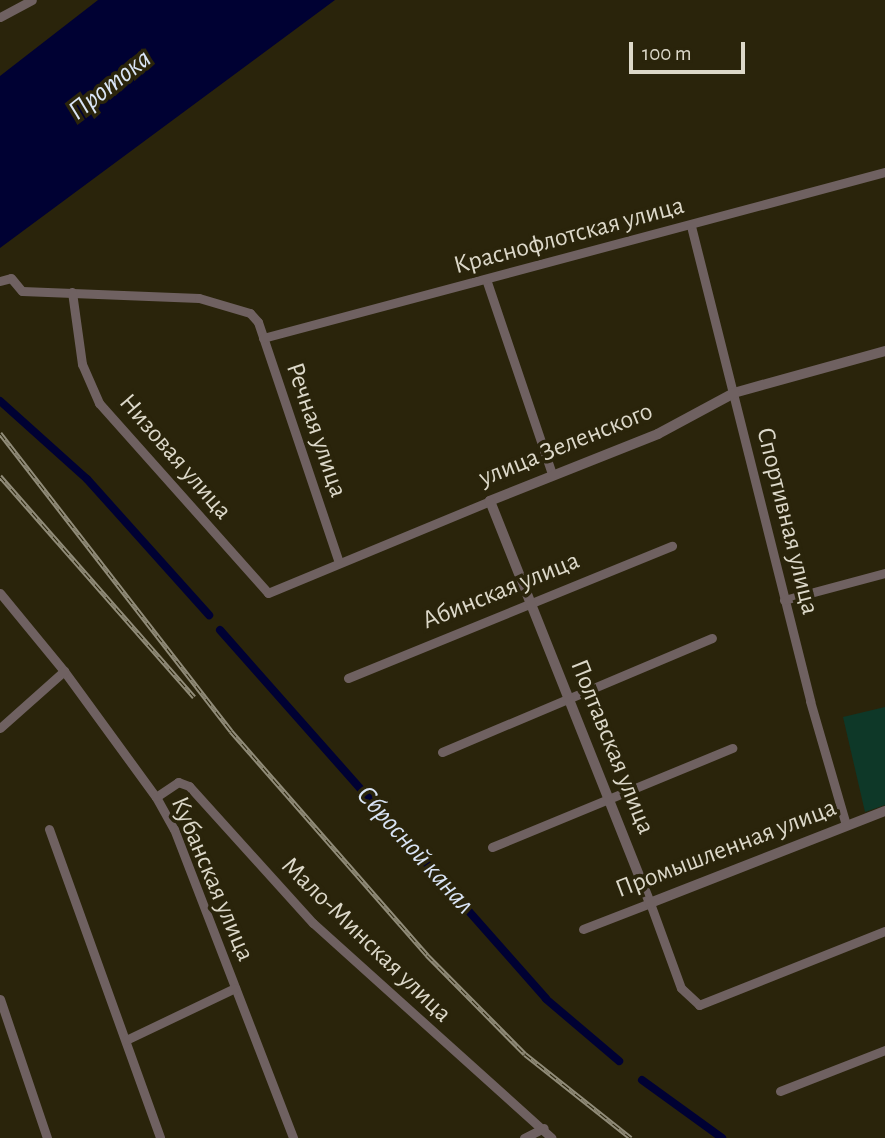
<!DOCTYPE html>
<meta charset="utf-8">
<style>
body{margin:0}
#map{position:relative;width:885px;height:1138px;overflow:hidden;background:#2a240b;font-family:"Alegreya Sans",sans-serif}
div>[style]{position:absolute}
.green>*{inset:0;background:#0e3828}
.water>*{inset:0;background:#000133}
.canal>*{height:8px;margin:-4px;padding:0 4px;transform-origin:4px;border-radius:4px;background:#000133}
.minor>*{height:9px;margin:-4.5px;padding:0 4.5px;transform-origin:4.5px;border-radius:4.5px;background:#6f6161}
.tertiary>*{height:10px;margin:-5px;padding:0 5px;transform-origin:5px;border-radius:5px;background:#6f6161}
.rail>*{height:5px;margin-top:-2.5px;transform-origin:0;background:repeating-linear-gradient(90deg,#2a240b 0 8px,#918c79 0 16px);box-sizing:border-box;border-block:2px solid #918c79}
span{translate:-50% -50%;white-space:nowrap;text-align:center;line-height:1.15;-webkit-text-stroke:7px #2a240b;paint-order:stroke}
.street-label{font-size:26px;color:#dcd8c9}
.water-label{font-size:28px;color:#d9e4f5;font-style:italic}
.scale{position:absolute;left:629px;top:42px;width:116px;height:32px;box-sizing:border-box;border:4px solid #dcd8c9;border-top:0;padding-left:9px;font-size:21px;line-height:24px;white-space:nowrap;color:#dcd8c9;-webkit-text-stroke:5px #2a240b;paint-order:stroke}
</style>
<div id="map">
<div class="green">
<i style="clip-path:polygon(885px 707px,885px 805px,865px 812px,843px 717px)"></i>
</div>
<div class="water">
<i style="clip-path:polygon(98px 0,335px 0,0 248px,0 76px)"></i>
</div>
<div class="canal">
<i style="left:0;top:401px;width:117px;rotate:41.9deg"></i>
<i style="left:87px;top:479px;width:183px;rotate:48.1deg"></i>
<i style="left:220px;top:630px;width:492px;rotate:48.5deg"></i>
<i style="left:546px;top:999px;width:96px;rotate:40.3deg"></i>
<i style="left:642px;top:1080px;width:99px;rotate:35.9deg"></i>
</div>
<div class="minor">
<i style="left:0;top:17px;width:36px;rotate:-28deg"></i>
<i style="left:691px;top:226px;width:490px;rotate:75.9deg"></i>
<i style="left:810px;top:701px;width:129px;rotate:73.8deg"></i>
<i style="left:486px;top:279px;width:206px;rotate:71.3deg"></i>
<i style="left:0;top:281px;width:11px;rotate:-15deg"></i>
<i style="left:11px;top:278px;width:17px;rotate:50deg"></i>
<i style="left:22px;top:291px;width:177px;rotate:2.3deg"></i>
<i style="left:199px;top:298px;width:53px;rotate:16.4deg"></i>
<i style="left:250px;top:313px;width:12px;rotate:48deg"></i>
<i style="left:258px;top:322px;width:253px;rotate:71.4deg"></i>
<i style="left:72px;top:292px;width:73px;rotate:82.1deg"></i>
<i style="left:82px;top:364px;width:43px;rotate:66.4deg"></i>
<i style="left:99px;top:403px;width:254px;rotate:48.3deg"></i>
<i style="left:268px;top:593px;width:240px;rotate:-22.5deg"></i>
<i style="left:263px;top:338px;width:644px;rotate:-14.94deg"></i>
<i style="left:0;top:593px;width:101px;rotate:50.6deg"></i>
<i style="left:64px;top:671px;width:156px;rotate:53.9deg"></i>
<i style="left:156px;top:797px;width:37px;rotate:61deg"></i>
<i style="left:174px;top:829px;width:331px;rotate:68.9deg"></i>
<i style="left:784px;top:600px;width:105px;rotate:-15deg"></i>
<i style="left:348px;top:678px;width:350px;rotate:-22.2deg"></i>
<i style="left:0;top:728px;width:86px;rotate:-41.7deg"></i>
<i style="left:442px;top:752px;width:293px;rotate:-22.9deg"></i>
<i style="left:156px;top:797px;width:27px;rotate:-34deg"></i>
<i style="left:178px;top:782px;width:12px;rotate:20deg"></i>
<i style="left:189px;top:786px;width:185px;rotate:47.9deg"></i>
<i style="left:313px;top:923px;width:321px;rotate:42deg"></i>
<i style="left:49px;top:829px;width:328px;rotate:70.2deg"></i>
<i style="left:492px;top:847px;width:260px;rotate:-22.4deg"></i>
<i style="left:583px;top:929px;width:72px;rotate:-21.2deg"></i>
<i style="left:650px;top:903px;width:90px;rotate:70deg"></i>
<i style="left:681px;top:988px;width:25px;rotate:43deg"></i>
<i style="left:699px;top:1005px;width:200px;rotate:-21.7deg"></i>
<i style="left:0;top:999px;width:147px;rotate:71.3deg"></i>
<i style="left:126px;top:1040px;width:121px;rotate:-25.5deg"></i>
<i style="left:780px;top:1091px;width:113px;rotate:-21.3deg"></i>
<i style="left:524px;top:1138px;width:22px;rotate:-27deg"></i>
</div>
<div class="tertiary">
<i style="left:885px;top:351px;width:157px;rotate:164.5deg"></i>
<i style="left:734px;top:393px;width:86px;rotate:151.7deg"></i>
<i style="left:658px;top:434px;width:181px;rotate:158.3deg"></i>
<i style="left:490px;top:501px;width:433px;rotate:68.3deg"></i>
<i style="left:650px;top:903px;width:252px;rotate:-21.4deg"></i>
</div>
<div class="rail">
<i style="left:0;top:433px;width:377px;rotate:52.2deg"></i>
<i style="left:231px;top:731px;width:298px;rotate:48.8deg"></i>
<i style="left:427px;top:955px;width:139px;rotate:45.3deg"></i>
<i style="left:525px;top:1054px;width:135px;rotate:38.4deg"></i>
<i style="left:0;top:476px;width:294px;rotate:48.7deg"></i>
</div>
<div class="street-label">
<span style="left:569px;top:236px;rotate:-15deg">Краснофлотская улица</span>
<span style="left:316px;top:430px;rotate:71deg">Речная улица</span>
<span style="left:566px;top:445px;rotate:-22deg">улица Зеленского</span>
<span style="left:175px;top:457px;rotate:49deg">Низовая улица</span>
<span style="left:787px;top:521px;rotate:76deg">Спортивная улица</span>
<span style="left:501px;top:591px;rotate:-22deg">Абинская улица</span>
<span style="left:612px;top:747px;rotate:68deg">Полтавская улица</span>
<span style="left:726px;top:849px;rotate:-21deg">Промышленная улица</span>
<span style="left:212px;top:879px;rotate:67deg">Кубанская улица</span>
<span style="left:366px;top:940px;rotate:44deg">Мало-Минская улица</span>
</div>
<div class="water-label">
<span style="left:110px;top:85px;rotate:-38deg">Протока</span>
<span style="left:415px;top:850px;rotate:48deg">Сбросной канал</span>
</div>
<div class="scale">100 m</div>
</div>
